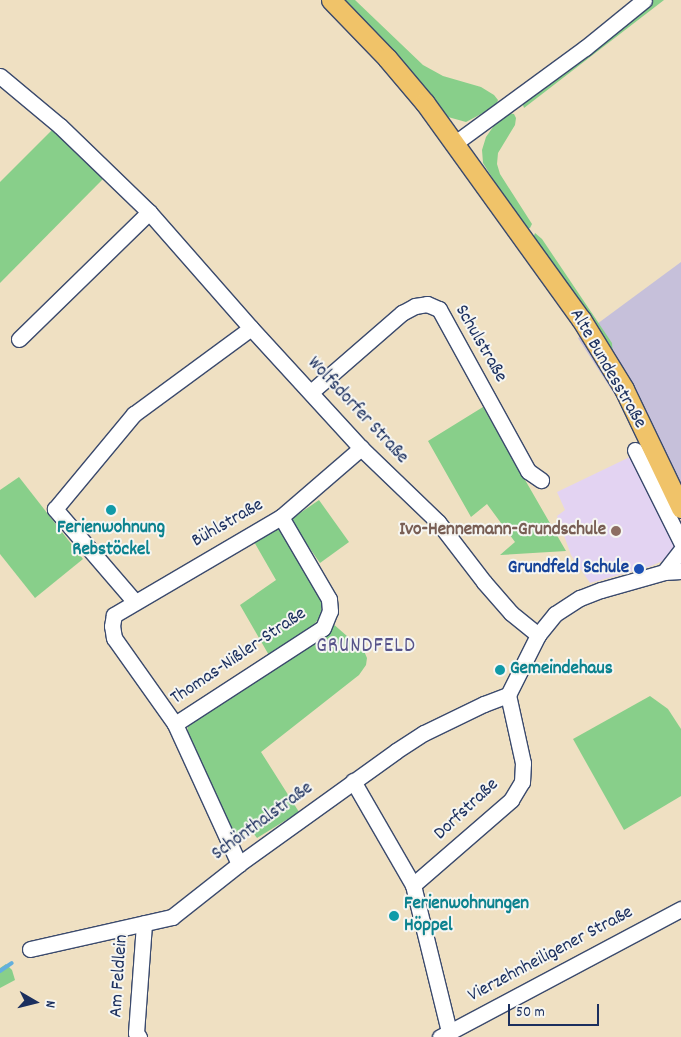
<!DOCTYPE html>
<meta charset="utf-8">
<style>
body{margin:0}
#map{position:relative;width:681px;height:1037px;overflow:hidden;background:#efe0c2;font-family:Dekko,sans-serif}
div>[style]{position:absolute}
.built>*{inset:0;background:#e3d3f2}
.industrial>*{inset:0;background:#c6c0da}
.green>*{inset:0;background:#88cf8a}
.stream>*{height:4px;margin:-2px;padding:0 2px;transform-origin:2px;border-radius:2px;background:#64afdd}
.roads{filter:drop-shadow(1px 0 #3b4a6d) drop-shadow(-1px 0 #3b4a6d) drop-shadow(0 1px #3b4a6d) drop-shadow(0 -1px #3b4a6d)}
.minor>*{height:15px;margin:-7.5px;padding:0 7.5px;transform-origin:7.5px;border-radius:7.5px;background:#fff}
.major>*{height:19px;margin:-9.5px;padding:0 9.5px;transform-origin:9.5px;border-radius:9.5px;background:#f0c369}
.dots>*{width:14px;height:14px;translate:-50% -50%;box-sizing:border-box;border:2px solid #f6f6f2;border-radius:50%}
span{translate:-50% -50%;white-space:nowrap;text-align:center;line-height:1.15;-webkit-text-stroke:4px #f6f6f2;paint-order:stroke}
.street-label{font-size:19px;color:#1b2f5e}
.culture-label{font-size:19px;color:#0d838f;font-weight:700}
.left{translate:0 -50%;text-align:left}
.education-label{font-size:19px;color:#785e54;font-weight:700}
.right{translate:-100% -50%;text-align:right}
.transit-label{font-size:19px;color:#164399;font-weight:700}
.quarter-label{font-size:21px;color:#58548a;letter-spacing:1px}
.north{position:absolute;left:10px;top:977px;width:50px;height:50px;-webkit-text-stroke:4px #f6f6f2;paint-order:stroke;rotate:98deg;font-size:14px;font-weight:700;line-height:20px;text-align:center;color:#1b2f5e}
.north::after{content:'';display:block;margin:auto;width:18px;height:22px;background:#1b2f5e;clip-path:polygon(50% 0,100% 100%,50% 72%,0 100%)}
.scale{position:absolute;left:508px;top:1004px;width:91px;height:22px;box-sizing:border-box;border:2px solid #1b2f5e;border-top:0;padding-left:6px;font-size:15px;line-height:18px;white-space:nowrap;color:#1b2f5e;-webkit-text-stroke:4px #f6f6f2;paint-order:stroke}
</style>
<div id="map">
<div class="built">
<i style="clip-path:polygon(634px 455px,677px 546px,667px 559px,651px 566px,590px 583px,571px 555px,557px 516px,565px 510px,557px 492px)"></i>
</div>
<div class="industrial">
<i style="clip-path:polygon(681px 262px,681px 497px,578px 338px)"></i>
</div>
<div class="green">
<i style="clip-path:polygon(344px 0,355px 0,423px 65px,443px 76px,481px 87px,494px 95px,498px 100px,496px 106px,466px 122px,448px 117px,410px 70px)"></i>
<i style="clip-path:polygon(651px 0,664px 0,524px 108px,522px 102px)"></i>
<i style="clip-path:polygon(508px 113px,514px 114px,516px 118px,515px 125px,498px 153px,497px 164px,500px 174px,532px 224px,530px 228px,525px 230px,483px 163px,482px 150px,486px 137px,493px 127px)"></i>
<i style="clip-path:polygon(53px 129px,104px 178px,0 283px,0 182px)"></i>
<i style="clip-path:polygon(535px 233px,542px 239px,612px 343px,613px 356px,532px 241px)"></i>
<i style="clip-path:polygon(483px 407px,566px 551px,500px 555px,515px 542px,487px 504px,471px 517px,428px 441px)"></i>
<i style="clip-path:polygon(19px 477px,83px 559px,35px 598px,0 554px,0 490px)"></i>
<i style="clip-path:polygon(319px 500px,349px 542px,320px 563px,290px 520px)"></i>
<i style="clip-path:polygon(279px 524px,318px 592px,322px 605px,320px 617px,312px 627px,270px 657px,240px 605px,276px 580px,253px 540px)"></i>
<i style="clip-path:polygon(331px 622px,364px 651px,367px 658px,366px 665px,359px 675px,261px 752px,299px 812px,257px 838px,251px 830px,235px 840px,187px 734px,188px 724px)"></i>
<i style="clip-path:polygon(650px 696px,668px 709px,681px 729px,681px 796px,624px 830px,573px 739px)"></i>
<i style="clip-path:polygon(6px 964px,12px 970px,15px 980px,0 988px,0 968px)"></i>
</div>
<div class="stream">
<i style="left:0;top:971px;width:14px;rotate:-34deg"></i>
</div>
<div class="roads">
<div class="minor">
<i style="left:0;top:76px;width:78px;rotate:39.8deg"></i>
<i style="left:60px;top:126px;width:124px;rotate:44deg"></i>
<i style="left:149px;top:212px;width:154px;rotate:48.7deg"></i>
<i style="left:251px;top:328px;width:163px;rotate:47.5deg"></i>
<i style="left:361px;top:448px;width:107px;rotate:43.9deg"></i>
<i style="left:438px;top:522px;width:76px;rotate:52.5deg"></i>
<i style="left:484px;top:582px;width:41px;rotate:48.9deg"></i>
<i style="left:511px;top:613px;width:35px;rotate:39deg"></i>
<i style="left:455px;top:143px;width:161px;rotate:-36.2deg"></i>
<i style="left:585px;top:48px;width:76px;rotate:-39.1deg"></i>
<i style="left:19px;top:339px;width:182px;rotate:-44.3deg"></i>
<i style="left:311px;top:392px;width:121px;rotate:-41deg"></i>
<i style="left:402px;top:313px;width:15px;rotate:-28deg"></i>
<i style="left:415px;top:306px;width:12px;rotate:-9deg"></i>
<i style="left:427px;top:304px;width:13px;rotate:23deg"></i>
<i style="left:439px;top:309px;width:185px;rotate:61.2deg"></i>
<i style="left:528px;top:471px;width:16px;rotate:35deg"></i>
<i style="left:635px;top:450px;width:103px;rotate:63.4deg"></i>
<i style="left:664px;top:572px;width:28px;rotate:-52deg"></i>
<i style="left:135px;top:602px;width:123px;rotate:-130.7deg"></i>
<i style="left:55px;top:509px;width:124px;rotate:-50.3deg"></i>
<i style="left:134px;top:414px;width:145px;rotate:-36.3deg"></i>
<i style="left:175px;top:724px;width:176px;rotate:-33deg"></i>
<i style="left:323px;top:628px;width:18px;rotate:-68deg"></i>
<i style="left:330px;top:611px;width:12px;rotate:-95deg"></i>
<i style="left:329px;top:599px;width:95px;rotate:-120.3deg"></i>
<i style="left:353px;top:781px;width:120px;rotate:60deg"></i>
<i style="left:413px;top:885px;width:151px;rotate:76.2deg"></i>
<i style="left:239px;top:864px;width:154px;rotate:-114.6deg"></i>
<i style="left:175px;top:724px;width:105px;rotate:-125.3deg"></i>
<i style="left:114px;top:638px;width:12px;rotate:-99deg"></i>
<i style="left:112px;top:626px;width:11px;rotate:-80deg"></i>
<i style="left:114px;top:615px;width:194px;rotate:-30.4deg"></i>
<i style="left:281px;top:517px;width:106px;rotate:-40.8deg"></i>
<i style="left:413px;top:885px;width:130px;rotate:-40.9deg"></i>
<i style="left:511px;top:800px;width:21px;rotate:-59deg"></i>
<i style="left:522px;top:782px;width:19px;rotate:-87deg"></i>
<i style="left:523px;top:763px;width:70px;rotate:-102.4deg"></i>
<i style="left:508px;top:695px;width:67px;rotate:-63.4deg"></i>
<i style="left:538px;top:635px;width:27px;rotate:-51deg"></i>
<i style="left:555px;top:614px;width:30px;rotate:-33deg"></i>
<i style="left:580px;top:598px;width:22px;rotate:-21deg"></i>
<i style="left:601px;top:590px;width:66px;rotate:-15.9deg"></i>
<i style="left:664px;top:572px;width:17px;rotate:-3deg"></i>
<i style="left:30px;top:949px;width:146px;rotate:-12.7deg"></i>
<i style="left:172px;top:917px;width:85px;rotate:-38.3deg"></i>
<i style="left:239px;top:864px;width:193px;rotate:-35.7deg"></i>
<i style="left:396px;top:751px;width:33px;rotate:-33deg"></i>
<i style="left:424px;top:733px;width:67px;rotate:-25.8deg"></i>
<i style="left:484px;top:704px;width:26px;rotate:-21deg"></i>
<i style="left:139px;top:1037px;width:5px;rotate:-127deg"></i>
<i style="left:136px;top:1033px;width:110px;rotate:-85.8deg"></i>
<i style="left:440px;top:1037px;width:273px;rotate:-28deg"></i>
</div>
<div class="major">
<i style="left:331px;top:0;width:81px;rotate:46deg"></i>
<i style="left:387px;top:58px;width:59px;rotate:49.8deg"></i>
<i style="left:425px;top:103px;width:266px;rotate:54.2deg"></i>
<i style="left:581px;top:319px;width:82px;rotate:58.4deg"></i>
<i style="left:624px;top:389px;width:132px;rotate:64.4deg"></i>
</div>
</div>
<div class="dots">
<i style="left:111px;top:510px;background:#0f9aa8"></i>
<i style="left:616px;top:531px;background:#8d6e63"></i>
<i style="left:639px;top:569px;background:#1a4fb4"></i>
<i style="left:500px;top:670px;background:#0f9aa8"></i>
<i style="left:394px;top:916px;background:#0f9aa8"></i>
</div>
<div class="street-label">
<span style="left:480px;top:344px;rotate:60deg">Schulstraße</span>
<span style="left:607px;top:369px;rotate:60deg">Alte Bundesstraße</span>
<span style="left:357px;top:411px;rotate:47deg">Wolfsdorfer Straße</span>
<span style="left:228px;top:524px;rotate:-30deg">Bühlstraße</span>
<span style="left:239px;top:657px;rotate:-34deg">Thomas-Nißler-Straße</span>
<span style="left:467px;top:810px;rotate:-43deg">Dorfstraße</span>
<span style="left:263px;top:822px;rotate:-36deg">Schönthalstraße</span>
<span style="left:551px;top:955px;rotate:-28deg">Vierzehnheiligener Straße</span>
<span style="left:120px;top:976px;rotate:-86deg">Am Feldlein</span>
</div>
<div class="culture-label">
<span style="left:111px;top:540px">Ferienwohnung<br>Rebstöckel</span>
<span class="left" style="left:510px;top:670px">Gemeindehaus</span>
<span class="left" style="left:404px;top:916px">Ferienwohnungen<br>Höppel</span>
</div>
<div class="education-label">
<span class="right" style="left:606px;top:531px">Ivo-Hennemann-Grundschule</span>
</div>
<div class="transit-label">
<span class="right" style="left:629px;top:569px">Grundfeld Schule</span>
</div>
<div class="quarter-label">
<span style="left:366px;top:647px">GRUNDFELD</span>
</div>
<div class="north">N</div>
<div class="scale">50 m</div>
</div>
